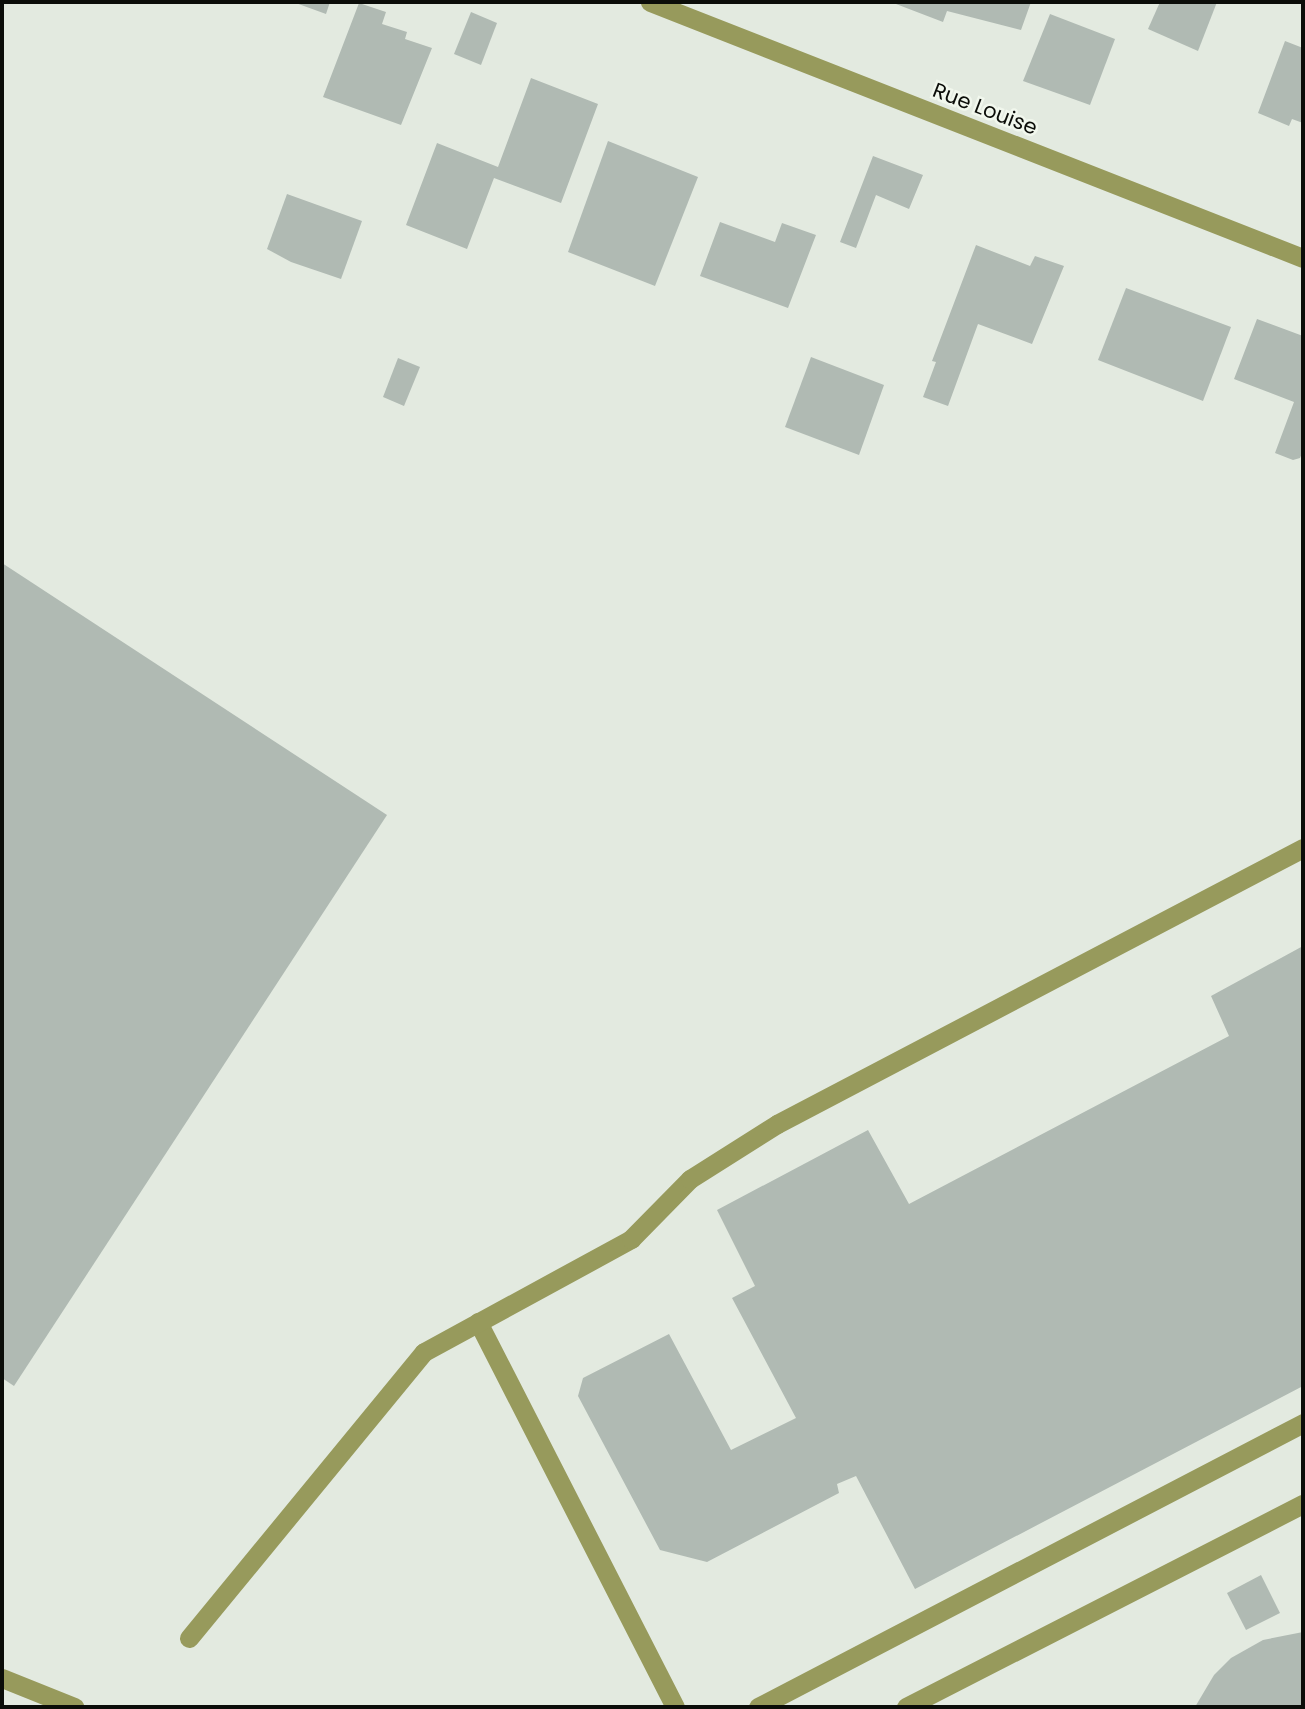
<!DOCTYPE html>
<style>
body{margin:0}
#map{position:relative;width:1305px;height:1709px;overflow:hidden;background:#e3eae0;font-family:Poppins,sans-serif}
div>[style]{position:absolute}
.building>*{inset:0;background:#b0bab3}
.service>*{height:19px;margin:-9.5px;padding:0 9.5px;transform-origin:9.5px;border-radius:9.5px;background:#979a5c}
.minor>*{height:19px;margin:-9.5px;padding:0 9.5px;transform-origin:9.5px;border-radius:9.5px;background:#979a5c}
span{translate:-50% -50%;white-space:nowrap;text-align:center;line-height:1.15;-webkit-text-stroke:5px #f1f7ed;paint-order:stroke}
.street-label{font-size:21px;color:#0b0d09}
.frame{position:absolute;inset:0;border:4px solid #0b0d09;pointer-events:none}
</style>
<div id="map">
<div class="building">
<i style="clip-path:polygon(293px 2px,330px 2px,326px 14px)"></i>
<i style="clip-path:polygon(897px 2px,1031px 2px,1021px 30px,947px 11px,943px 22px,896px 4px)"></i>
<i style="clip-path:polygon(1160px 2px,1217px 2px,1198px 51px,1148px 29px)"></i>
<i style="clip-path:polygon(359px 3px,386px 12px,382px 24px,407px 32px,405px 39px,432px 48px,401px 125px,323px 97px)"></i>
<i style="clip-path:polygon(471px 12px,497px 23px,481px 65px,454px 54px)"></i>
<i style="clip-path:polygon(1050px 14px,1115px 39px,1090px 105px,1023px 81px)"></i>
<i style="clip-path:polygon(1285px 41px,1303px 48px,1303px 123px,1292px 119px,1289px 126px,1258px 113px)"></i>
<i style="clip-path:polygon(531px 78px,598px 104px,561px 203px,494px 178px,467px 249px,406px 225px,437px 143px,498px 167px)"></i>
<i style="clip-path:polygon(608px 141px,698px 177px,655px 286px,568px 252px)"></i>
<i style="clip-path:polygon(873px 156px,923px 175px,909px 209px,876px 195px,856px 248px,840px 242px)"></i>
<i style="clip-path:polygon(287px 194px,362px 221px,341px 279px,291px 262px,267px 249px)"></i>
<i style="clip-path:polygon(720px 222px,775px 242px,782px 223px,816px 235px,788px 308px,700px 276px)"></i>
<i style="clip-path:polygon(976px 245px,1030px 266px,1035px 256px,1064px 266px,1032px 344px,978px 324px,948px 406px,923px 397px,936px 362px,932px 361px)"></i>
<i style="clip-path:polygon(1126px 288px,1231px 327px,1203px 401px,1098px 360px)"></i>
<i style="clip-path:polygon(1257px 319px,1303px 336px,1303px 451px,1300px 458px,1293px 460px,1275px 453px,1294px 402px,1234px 379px)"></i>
<i style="clip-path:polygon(811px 357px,884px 385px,859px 455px,785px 427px)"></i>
<i style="clip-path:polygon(398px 358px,420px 367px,404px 406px,383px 397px)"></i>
<i style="clip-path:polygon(2px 563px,387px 815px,14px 1386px,2px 1378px)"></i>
<i style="clip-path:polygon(1303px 946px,1303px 1386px,915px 1589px,856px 1476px,837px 1484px,839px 1493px,707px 1562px,660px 1550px,578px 1396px,583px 1378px,669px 1334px,731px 1450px,796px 1418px,732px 1298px,755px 1286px,717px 1210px,868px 1130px,909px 1204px,1229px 1036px,1211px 996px)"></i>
<i style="clip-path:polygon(1261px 1575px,1280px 1613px,1246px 1630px,1227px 1593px)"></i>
<i style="clip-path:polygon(1303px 1632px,1303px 1707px,1195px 1707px,1214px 1675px,1231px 1658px,1263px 1640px)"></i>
</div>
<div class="service">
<i style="left:478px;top:1322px;width:432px;rotate:62.9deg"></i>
<i style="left:189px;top:1638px;width:370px;rotate:-50.6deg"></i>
<i style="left:424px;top:1352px;width:236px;rotate:-28.6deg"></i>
<i style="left:631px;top:1239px;width:84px;rotate:-45.5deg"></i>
<i style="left:690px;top:1179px;width:103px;rotate:-32.3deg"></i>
<i style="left:777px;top:1124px;width:594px;rotate:-27.69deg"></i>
<i style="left:758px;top:1707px;width:615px;rotate:-27.52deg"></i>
<i style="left:906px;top:1707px;width:446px;rotate:-27.1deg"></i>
</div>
<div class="minor">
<i style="left:650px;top:2px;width:701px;rotate:21.41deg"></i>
<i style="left:2px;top:1678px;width:78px;rotate:21.9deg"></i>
</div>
<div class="street-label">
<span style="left:985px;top:109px;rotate:21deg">Rue Louise</span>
</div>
<div class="frame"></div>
</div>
